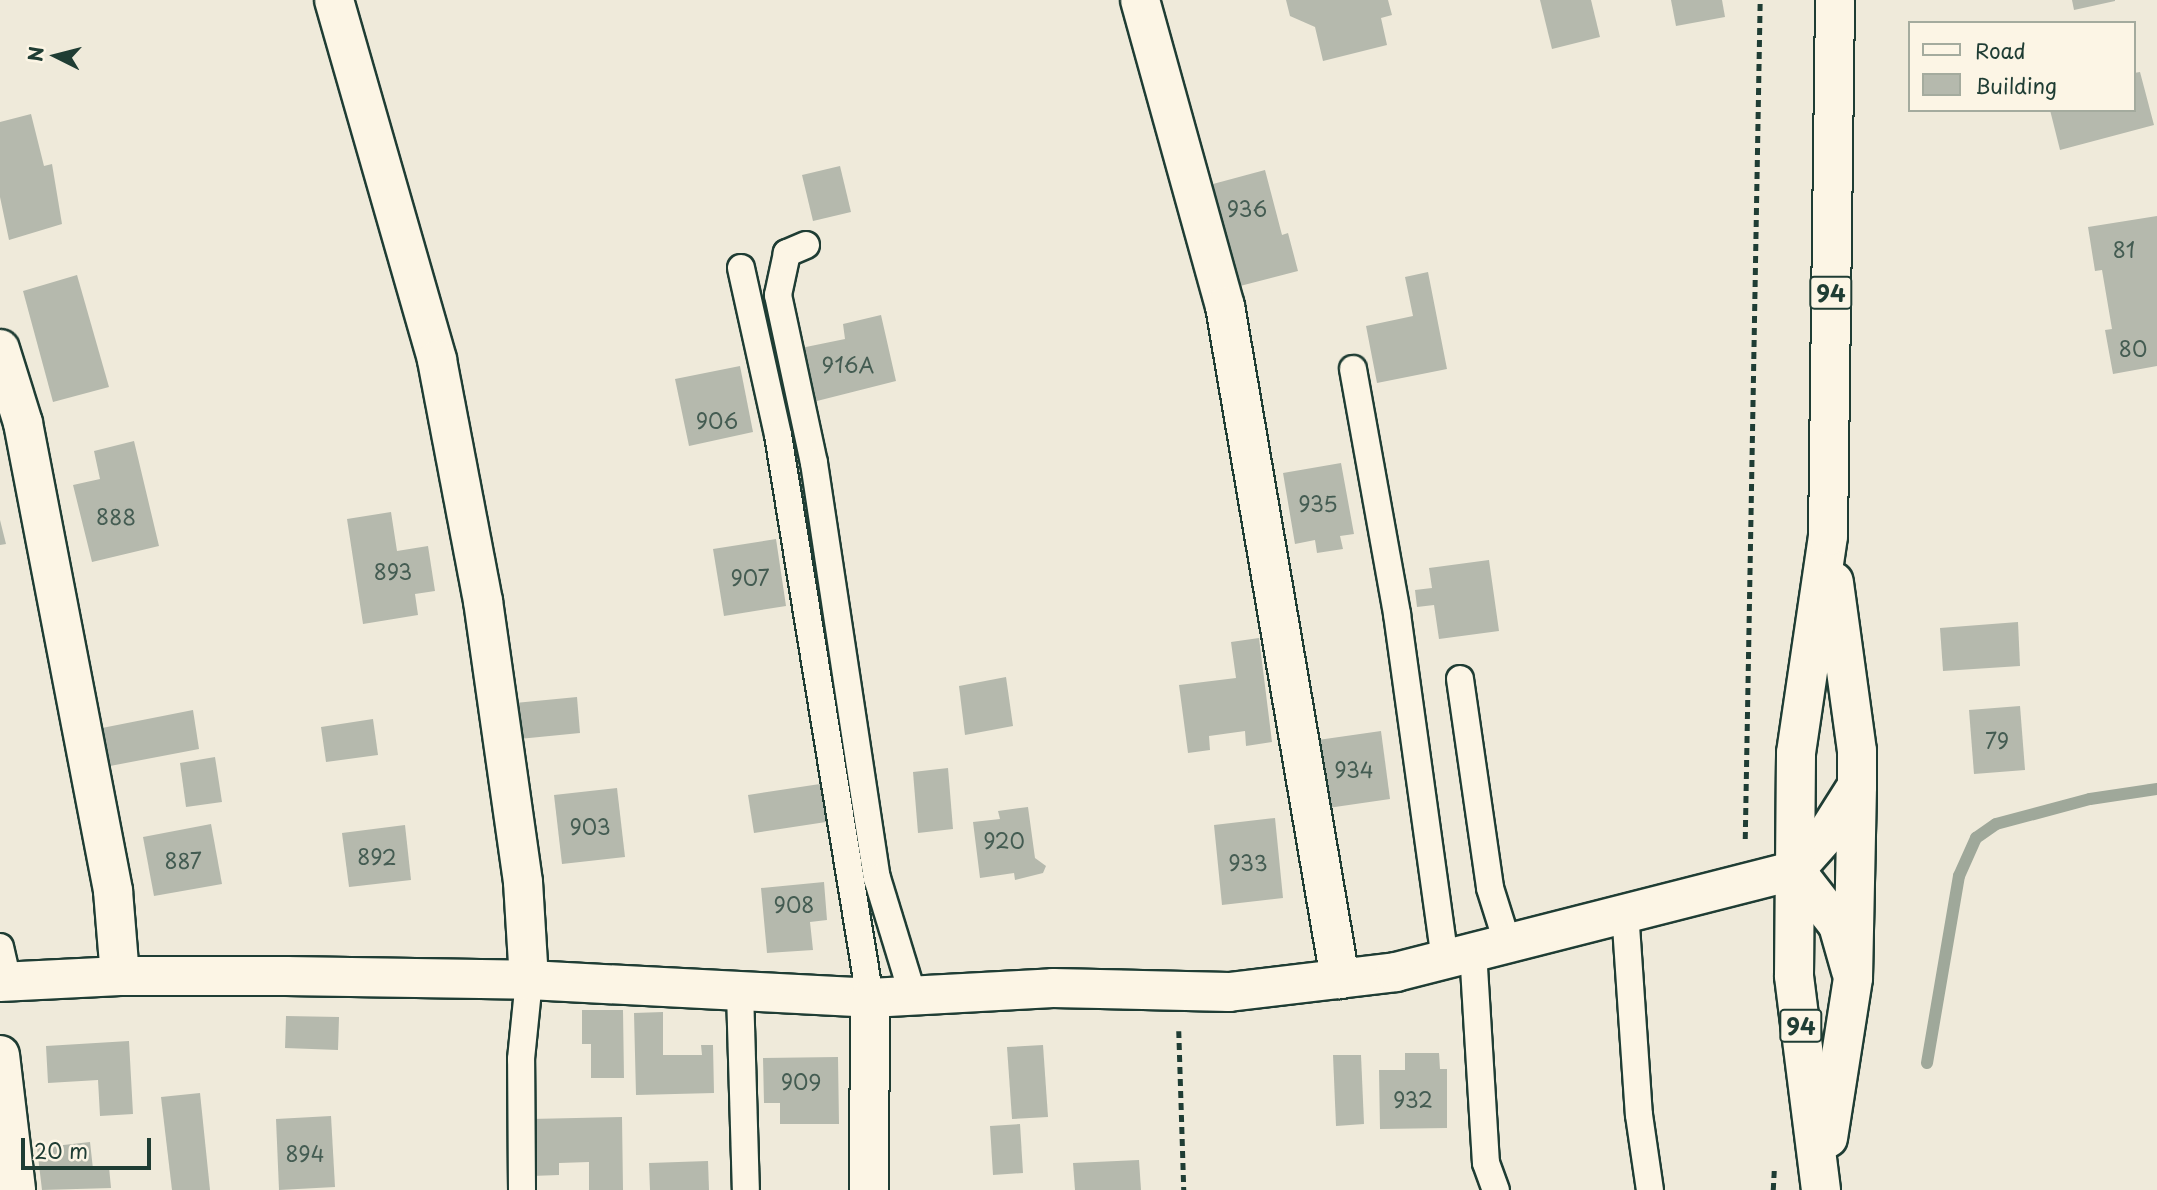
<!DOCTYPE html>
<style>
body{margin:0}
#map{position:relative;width:2157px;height:1190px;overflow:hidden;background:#efeada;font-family:"Playpen Sans",sans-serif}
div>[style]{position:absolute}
.stream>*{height:12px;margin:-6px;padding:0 6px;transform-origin:6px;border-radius:6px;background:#9fa89a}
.building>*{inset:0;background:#b5b9ad}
.path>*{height:4.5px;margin-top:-2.25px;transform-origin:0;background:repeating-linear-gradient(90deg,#1f3d34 0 7px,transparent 0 12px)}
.roads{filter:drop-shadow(2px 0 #1f3d34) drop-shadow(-2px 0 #1f3d34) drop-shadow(0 2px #1f3d34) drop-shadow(0 -2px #1f3d34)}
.service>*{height:26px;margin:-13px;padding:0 13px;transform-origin:13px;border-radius:13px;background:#fcf5e5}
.minor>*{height:38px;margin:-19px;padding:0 19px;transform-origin:19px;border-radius:19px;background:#fcf5e5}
.primary>*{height:38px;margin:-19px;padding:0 19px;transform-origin:19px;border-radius:19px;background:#fcf5e5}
span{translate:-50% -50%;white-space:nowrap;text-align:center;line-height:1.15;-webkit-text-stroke:5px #fcf5e5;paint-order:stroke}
.number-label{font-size:21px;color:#445c52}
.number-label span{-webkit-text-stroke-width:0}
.shield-label span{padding:2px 5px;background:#fcf5e5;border:2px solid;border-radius:5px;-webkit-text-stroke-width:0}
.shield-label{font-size:23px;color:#1f3d34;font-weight:700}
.legend{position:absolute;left:1908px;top:21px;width:228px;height:91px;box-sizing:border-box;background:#fcf5e5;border:2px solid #a4ab9e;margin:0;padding:9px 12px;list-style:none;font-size:21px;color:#1f3d34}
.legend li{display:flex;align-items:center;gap:14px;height:35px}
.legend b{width:35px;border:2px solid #a4ab9e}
.north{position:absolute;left:21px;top:21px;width:70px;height:70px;-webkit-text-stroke:5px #fcf5e5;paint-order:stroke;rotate:276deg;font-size:19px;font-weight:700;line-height:28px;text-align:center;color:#1f3d34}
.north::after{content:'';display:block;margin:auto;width:24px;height:32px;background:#1f3d34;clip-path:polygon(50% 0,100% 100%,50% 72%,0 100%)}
.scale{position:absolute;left:21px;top:1138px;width:130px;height:32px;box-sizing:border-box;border:4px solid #1f3d34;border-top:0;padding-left:9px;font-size:21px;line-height:24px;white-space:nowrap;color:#1f3d34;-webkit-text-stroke:5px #fcf5e5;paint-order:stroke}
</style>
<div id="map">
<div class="stream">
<i style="left:1927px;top:1063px;width:190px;rotate:-80.3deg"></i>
<i style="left:1959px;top:876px;width:42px;rotate:-65.9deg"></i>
<i style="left:1976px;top:838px;width:24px;rotate:-35deg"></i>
<i style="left:1996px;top:824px;width:97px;rotate:-14.9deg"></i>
<i style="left:2090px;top:799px;width:68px;rotate:-8.5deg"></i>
</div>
<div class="building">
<i style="clip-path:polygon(1286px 0,1388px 0,1392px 15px,1381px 18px,1387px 45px,1323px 61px,1315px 27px,1290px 16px)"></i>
<i style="clip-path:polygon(1540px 0,1591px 0,1600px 37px,1552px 49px)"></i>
<i style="clip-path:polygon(1671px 0,1722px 0,1725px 17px,1676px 26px)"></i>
<i style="clip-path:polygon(2072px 0,2115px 0,2115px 1px,2074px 10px)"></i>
<i style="clip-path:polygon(2140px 72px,2154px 125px,2060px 150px,2050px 110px,2134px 110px,2134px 73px)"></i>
<i style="clip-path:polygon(31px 114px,44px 166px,52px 164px,62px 224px,9px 240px,0 197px,0 122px)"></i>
<i style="clip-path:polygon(840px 166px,851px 212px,813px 221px,802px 175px)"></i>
<i style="clip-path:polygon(1265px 170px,1282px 235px,1288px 233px,1298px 271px,1240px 286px,1213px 184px)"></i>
<i style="clip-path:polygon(2157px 216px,2157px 366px,2113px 374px,2105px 330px,2112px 329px,2102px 270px,2095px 271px,2088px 227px)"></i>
<i style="clip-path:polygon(1428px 272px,1447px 369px,1377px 383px,1366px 326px,1413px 316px,1405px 277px)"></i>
<i style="clip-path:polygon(77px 275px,109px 387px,53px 402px,23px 291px)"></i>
<i style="clip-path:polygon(881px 315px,896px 381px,813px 402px,801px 348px,845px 339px,843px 324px)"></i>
<i style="clip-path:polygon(740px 366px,753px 432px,689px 446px,675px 379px)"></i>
<i style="clip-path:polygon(134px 441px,159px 546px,92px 562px,73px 485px,100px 479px,94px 451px)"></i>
<i style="clip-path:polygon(1341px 463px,1354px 534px,1340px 536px,1343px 549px,1317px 553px,1315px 540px,1295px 544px,1283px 473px)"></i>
<i style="clip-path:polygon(391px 512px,397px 551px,428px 546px,435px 591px,415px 594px,418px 615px,363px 624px,347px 519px)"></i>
<i style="clip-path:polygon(0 520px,6px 544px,0 545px)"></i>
<i style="clip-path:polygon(776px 539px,786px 606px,724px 616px,713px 549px)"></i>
<i style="clip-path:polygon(1489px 560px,1499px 631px,1439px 639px,1434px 605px,1417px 607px,1415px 590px,1432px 588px,1429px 568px)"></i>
<i style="clip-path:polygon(2018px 622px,2020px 666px,1943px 671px,1940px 628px)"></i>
<i style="clip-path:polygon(1259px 638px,1272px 742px,1246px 746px,1245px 731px,1209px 736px,1210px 750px,1188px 753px,1179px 685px,1236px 678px,1231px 642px)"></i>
<i style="clip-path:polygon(1006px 677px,1013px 726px,965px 735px,959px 686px)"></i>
<i style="clip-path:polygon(577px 697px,580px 733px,519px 739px,515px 703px)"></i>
<i style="clip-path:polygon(2020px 706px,2025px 770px,1974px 774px,1969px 710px)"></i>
<i style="clip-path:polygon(193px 710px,199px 749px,110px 766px,102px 728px)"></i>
<i style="clip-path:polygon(373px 719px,378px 755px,326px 762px,321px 727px)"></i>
<i style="clip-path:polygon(1381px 731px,1390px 799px,1328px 808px,1318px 740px)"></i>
<i style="clip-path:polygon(215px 757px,222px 802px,186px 807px,180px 763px)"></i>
<i style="clip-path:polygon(948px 768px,953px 829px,918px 833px,913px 772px)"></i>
<i style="clip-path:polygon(820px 784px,826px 822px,754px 833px,748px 795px)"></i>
<i style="clip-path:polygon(617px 788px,625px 857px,562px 864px,554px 795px)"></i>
<i style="clip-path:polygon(1028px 807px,1035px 858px,1046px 866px,1043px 873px,1015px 880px,1014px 873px,980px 878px,973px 822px,1000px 819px,998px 811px)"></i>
<i style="clip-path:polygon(1275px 818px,1283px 898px,1222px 905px,1214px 825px)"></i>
<i style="clip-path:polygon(211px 824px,222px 884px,154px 896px,143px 837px)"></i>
<i style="clip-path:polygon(405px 825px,411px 880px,349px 887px,342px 833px)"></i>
<i style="clip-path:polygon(824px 882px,827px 920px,810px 922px,813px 950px,767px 953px,761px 888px)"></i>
<i style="clip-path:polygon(582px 1010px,623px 1010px,624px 1078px,591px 1078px,591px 1044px,582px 1044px)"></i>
<i style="clip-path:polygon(663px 1012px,663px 1055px,702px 1055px,701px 1045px,713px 1045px,714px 1093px,636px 1095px,634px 1013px)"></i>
<i style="clip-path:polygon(286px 1016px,339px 1017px,338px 1050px,285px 1048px)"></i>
<i style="clip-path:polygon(129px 1041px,133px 1114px,100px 1116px,98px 1080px,48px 1083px,46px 1046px)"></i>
<i style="clip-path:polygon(1043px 1045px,1048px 1117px,1012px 1119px,1007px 1047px)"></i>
<i style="clip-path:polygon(1405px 1053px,1439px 1053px,1440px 1069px,1447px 1069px,1447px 1128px,1380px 1129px,1379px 1070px,1405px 1070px)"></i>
<i style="clip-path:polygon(1333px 1055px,1361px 1055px,1364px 1124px,1336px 1126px)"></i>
<i style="clip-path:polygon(838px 1057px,839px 1124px,780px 1124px,780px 1103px,764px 1103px,763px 1058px)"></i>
<i style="clip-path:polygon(200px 1093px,210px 1190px,172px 1190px,161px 1097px)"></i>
<i style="clip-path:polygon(331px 1116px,335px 1187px,279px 1190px,276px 1119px)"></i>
<i style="clip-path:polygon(622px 1117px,623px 1190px,589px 1190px,589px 1162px,559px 1163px,559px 1175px,531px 1176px,530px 1119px)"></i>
<i style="clip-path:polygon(1020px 1124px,1023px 1173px,993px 1175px,990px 1126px)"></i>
<i style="clip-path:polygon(90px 1142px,93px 1169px,109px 1167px,111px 1188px,42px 1190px,37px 1148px)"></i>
<i style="clip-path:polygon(1139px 1160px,1141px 1190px,1075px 1190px,1073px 1163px)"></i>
<i style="clip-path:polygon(708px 1161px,709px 1190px,650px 1190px,649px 1163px)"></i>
</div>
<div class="path">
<i style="left:1745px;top:839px;width:839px;rotate:-88.98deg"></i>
<i style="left:1179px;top:1031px;width:159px;rotate:88.2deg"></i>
<i style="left:1773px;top:1190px;width:20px;rotate:-87deg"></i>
</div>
<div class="roads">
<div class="service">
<i style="left:806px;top:245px;width:21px;rotate:157deg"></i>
<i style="left:787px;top:253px;width:43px;rotate:102.1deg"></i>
<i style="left:778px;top:295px;width:172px;rotate:77.9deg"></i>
<i style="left:814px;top:463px;width:420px;rotate:81.4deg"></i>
<i style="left:877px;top:878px;width:123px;rotate:73deg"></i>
<i style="left:741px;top:268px;width:171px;rotate:77.5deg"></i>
<i style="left:778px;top:435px;width:570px;rotate:80.72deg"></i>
<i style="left:1353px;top:369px;width:249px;rotate:79.8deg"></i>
<i style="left:1397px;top:614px;width:348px;rotate:82.1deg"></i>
<i style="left:1460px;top:679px;width:211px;rotate:81.8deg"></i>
<i style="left:1490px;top:888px;width:57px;rotate:72.5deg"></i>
<i style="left:1625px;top:911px;width:204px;rotate:86.1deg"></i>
<i style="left:1639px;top:1115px;width:76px;rotate:81.7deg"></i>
<i style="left:0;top:947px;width:35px;rotate:77deg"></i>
<i style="left:1473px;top:951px;width:212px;rotate:86.5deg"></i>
<i style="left:1486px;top:1163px;width:29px;rotate:70deg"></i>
<i style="left:740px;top:992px;width:198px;rotate:88.3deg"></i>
<i style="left:522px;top:1190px;width:131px;rotate:-90.4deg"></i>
<i style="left:521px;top:1059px;width:79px;rotate:-84.2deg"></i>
</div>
<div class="minor">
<i style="left:334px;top:0;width:374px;rotate:74deg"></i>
<i style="left:437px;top:360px;width:245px;rotate:79.2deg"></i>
<i style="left:483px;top:601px;width:284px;rotate:81.9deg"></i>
<i style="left:523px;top:882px;width:98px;rotate:86.5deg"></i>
<i style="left:1140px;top:0;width:318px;rotate:74.5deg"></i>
<i style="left:1225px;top:306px;width:683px;rotate:80.3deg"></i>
<i style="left:0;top:349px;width:77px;rotate:72.7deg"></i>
<i style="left:23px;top:423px;width:477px;rotate:79.1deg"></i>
<i style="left:113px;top:891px;width:85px;rotate:85.3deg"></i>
<i style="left:1795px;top:870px;width:70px;rotate:52deg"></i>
<i style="left:1838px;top:925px;width:48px;rotate:74.2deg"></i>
<i style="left:0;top:982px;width:120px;rotate:-2.9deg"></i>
<i style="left:120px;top:976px;width:166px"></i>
<i style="left:286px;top:976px;width:243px;rotate:0.9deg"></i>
<i style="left:529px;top:980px;width:341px;rotate:3deg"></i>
<i style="left:870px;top:998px;width:183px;rotate:-3.1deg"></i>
<i style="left:1053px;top:988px;width:176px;rotate:1.3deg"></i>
<i style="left:1229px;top:992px;width:168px;rotate:-6.8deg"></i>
<i style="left:1396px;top:972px;width:412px;rotate:-14.3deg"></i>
<i style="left:1795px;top:870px;width:47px;rotate:-48.5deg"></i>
<i style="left:1826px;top:835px;width:58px;rotate:-57.7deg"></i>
<i style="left:0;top:1055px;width:136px;rotate:83.2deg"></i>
<i style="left:869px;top:1190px;width:192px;rotate:-89.7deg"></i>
</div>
<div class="primary">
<i style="left:1828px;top:1138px;width:162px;rotate:-81.1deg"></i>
<i style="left:1853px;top:978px;width:192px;rotate:-88.8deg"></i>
<i style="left:1857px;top:786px;width:35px;rotate:-90deg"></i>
<i style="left:1857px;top:751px;width:171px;rotate:-97.8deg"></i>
<i style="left:1821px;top:1190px;width:216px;rotate:-97.2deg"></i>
<i style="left:1794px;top:976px;width:106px;rotate:-89.5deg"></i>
<i style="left:1795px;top:870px;width:117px;rotate:-89.5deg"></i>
<i style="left:1796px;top:753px;width:219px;rotate:-81.6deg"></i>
<i style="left:1828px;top:536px;width:536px;rotate:-89.25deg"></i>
</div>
</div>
<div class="number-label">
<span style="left:1247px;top:208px">936</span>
<span style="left:2124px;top:249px">81</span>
<span style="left:2133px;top:348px">80</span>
<span style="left:848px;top:364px">916A</span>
<span style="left:717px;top:420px">906</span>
<span style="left:1318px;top:503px">935</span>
<span style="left:116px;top:516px">888</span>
<span style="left:393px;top:571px">893</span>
<span style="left:750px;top:577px">907</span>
<span style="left:1997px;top:740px">79</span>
<span style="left:1354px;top:769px">934</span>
<span style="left:590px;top:826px">903</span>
<span style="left:1004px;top:840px">920</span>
<span style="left:377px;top:856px">892</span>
<span style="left:183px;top:860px">887</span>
<span style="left:1248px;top:862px">933</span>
<span style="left:794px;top:904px">908</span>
<span style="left:801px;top:1081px">909</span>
<span style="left:1413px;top:1099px">932</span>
<span style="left:305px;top:1153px">894</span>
</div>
<div class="shield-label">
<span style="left:1831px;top:293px">94</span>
<span style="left:1801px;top:1026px">94</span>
</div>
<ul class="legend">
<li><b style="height:9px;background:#fcf5e5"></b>Road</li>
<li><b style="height:19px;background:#b5b9ad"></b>Building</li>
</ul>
<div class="north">N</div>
<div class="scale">20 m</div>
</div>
